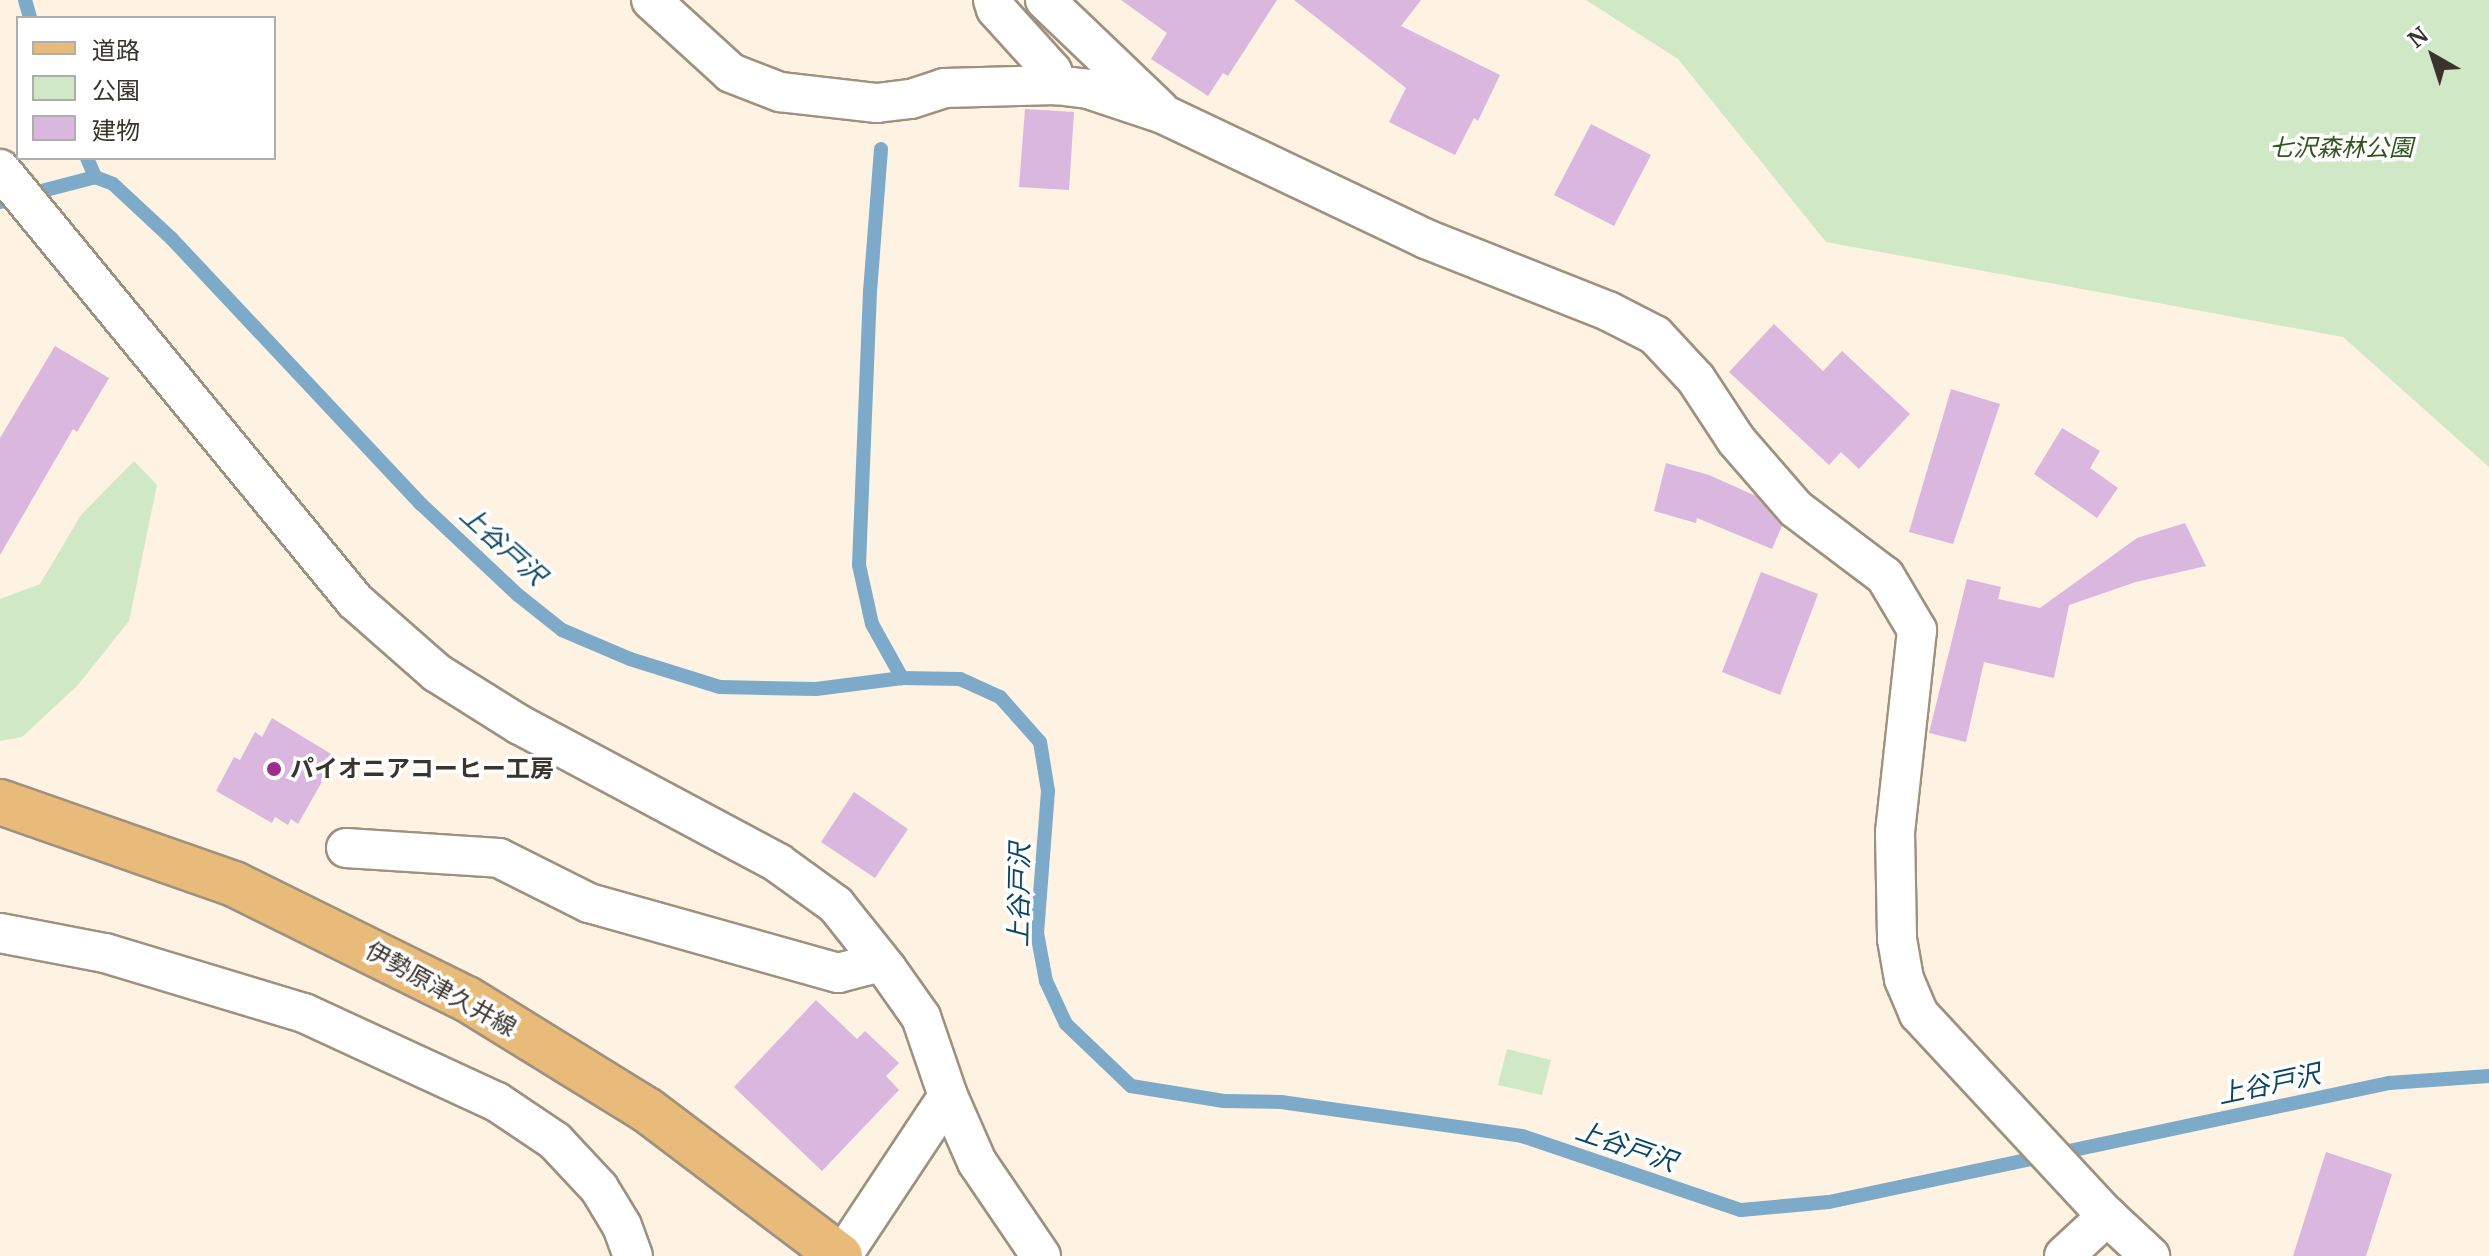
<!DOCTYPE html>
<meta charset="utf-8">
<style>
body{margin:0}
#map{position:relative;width:2489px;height:1256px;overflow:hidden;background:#fef2e3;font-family:Merriweather,"Noto Sans JP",serif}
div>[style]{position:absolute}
.green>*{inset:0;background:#d0e8c6}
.stream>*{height:14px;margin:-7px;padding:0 7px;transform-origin:7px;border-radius:7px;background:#7daac8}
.building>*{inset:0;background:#dab7de}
.roads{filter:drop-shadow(2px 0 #9e917f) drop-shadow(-2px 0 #9e917f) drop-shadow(0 2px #9e917f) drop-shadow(0 -2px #9e917f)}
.street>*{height:38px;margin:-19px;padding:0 19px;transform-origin:19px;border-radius:19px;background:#fff}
.primary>*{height:44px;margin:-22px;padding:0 22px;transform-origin:22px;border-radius:22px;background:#e9bb7a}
.dots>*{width:22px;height:22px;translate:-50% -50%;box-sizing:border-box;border:4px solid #fff;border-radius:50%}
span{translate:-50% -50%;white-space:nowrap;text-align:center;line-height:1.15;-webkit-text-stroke:7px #fff;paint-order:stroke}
.park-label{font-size:24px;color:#31561d;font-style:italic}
.poi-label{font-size:24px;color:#3a342d;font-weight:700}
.left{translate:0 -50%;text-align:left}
.street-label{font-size:24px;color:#3a342d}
.water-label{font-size:26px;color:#0b4664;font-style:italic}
.legend{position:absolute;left:16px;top:16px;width:260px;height:144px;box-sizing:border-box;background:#fff;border:2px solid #b0aeab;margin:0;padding:10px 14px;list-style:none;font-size:24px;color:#3a342d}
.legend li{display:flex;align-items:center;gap:16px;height:40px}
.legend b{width:40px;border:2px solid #b0aeab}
.north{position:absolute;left:2393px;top:16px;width:80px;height:80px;-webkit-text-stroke:6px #fff;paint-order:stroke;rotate:321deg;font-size:22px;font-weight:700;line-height:32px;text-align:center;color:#3a342d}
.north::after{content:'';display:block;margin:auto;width:28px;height:36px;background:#3a342d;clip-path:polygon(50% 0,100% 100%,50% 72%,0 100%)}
</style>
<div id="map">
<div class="green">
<i style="clip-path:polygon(1586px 0,2489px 0,2489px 467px,2343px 337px,1826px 242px,1678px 59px)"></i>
<i style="clip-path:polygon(134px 461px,157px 485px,129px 621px,78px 685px,22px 737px,0 741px,0 599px,40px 584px,81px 515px)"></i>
<i style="clip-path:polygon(1507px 1049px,1551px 1060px,1542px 1095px,1498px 1085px)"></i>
</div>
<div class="stream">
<i style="left:25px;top:0;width:19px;rotate:74deg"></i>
<i style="left:881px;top:149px;width:142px;rotate:94.4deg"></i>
<i style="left:870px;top:291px;width:274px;rotate:92.3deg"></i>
<i style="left:859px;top:565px;width:60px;rotate:77.6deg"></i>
<i style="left:872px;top:624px;width:62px;rotate:60.9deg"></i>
<i style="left:87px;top:158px;width:21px;rotate:67deg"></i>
<i style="left:0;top:202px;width:98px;rotate:-14.7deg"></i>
<i style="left:95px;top:177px;width:19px;rotate:21deg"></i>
<i style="left:113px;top:184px;width:81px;rotate:43deg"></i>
<i style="left:172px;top:239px;width:364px;rotate:46.8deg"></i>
<i style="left:421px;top:504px;width:133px;rotate:43.2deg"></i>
<i style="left:518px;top:595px;width:56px;rotate:38.5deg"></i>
<i style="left:562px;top:630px;width:74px;rotate:23.1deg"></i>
<i style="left:630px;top:659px;width:94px;rotate:17.3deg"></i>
<i style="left:720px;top:687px;width:96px;rotate:1.2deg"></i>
<i style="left:816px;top:689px;width:87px;rotate:-7.3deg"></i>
<i style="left:902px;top:678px;width:58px;rotate:1deg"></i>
<i style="left:960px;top:679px;width:44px;rotate:24.2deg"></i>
<i style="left:1000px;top:697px;width:60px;rotate:48.4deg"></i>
<i style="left:1040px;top:742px;width:50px;rotate:80.7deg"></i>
<i style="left:1048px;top:791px;width:142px;rotate:94.4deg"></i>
<i style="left:1037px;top:933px;width:49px;rotate:79.4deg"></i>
<i style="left:1046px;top:981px;width:47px;rotate:65.1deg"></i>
<i style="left:1066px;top:1024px;width:90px;rotate:43.6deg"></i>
<i style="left:1131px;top:1086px;width:94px;rotate:9.2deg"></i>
<i style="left:1224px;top:1101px;width:57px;rotate:1deg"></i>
<i style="left:1281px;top:1102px;width:243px;rotate:8deg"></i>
<i style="left:1522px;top:1136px;width:231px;rotate:18.7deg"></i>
<i style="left:1741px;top:1210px;width:88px;rotate:-5.2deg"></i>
<i style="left:1829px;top:1202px;width:573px;rotate:-12deg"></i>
<i style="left:2389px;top:1083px;width:100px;rotate:-4deg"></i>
</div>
<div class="building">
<i style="clip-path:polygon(1121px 0,1277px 0,1228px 76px,1223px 73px,1208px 96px,1151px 59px,1167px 33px)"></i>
<i style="clip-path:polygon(1294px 0,1421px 0,1401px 26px,1500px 75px,1478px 121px,1474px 118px,1455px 155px,1389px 122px,1406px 88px)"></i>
<i style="clip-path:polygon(1025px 109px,1074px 112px,1069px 190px,1019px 187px)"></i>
<i style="clip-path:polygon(1591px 124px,1651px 155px,1614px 226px,1554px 195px)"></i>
<i style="clip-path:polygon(1774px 324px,1823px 371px,1842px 351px,1910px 414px,1859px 469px,1841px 452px,1829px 465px,1729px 372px)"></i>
<i style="clip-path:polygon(55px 346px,109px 378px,77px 432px,73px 429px,0 555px,0 438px)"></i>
<i style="clip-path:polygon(1951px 389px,2000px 404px,1953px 544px,1909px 532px)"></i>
<i style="clip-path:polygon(2062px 428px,2100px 451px,2090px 468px,2118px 488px,2097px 518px,2034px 474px)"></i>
<i style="clip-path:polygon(1666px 463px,1709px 475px,1756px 496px,1782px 526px,1772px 549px,1697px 518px,1696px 523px,1654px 511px)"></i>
<i style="clip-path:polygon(2185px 523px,2206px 566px,2136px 582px,2069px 605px,2054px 678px,1984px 662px,1966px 742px,1929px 733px,1967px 579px,2001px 587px,1998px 599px,2040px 608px,2137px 538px)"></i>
<i style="clip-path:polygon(1761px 572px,1818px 594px,1780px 695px,1722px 672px)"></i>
<i style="clip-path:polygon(272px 718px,336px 757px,298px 824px,291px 819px,288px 825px,275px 817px,272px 823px,216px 791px,234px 757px,240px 760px,255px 732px,262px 737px)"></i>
<i style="clip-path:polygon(854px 792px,908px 829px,875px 878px,821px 842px)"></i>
<i style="clip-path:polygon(816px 1000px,857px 1039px,865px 1031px,899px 1063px,886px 1076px,899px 1090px,822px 1171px,734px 1087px)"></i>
<i style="clip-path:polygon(2326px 1152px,2392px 1174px,2366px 1256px,2293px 1256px)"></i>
</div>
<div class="roads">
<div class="street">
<i style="left:651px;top:0;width:108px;rotate:42.4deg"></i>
<i style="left:731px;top:73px;width:53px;rotate:21.2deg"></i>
<i style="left:780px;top:92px;width:98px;rotate:6.5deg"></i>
<i style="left:877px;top:103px;width:34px;rotate:-7deg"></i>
<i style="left:911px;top:99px;width:35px;rotate:-18deg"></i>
<i style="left:944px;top:88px;width:112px;rotate:-1.5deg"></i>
<i style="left:1056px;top:85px;width:32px;rotate:7deg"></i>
<i style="left:1088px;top:89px;width:79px;rotate:18.4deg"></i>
<i style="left:1163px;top:114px;width:291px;rotate:25.4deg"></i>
<i style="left:1426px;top:239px;width:196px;rotate:21.6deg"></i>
<i style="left:1608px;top:311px;width:53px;rotate:27.1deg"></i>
<i style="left:1655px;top:335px;width:60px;rotate:47deg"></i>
<i style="left:1696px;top:379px;width:73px;rotate:56.7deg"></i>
<i style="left:1736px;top:440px;width:91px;rotate:49deg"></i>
<i style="left:1796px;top:509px;width:111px;rotate:37deg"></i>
<i style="left:1885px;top:576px;width:63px;rotate:59.3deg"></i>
<i style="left:1917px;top:630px;width:203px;rotate:96.2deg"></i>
<i style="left:1895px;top:832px;width:107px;rotate:88.9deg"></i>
<i style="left:1897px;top:939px;width:41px;rotate:80.1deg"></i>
<i style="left:1904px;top:979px;width:38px;rotate:67deg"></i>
<i style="left:1919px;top:1014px;width:276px;rotate:47.1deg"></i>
<i style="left:2107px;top:1216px;width:59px;rotate:42.9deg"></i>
<i style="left:993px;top:0;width:9px;rotate:72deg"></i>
<i style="left:996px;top:9px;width:84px;rotate:47.9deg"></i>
<i style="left:1052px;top:71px;width:15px;rotate:74deg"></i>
<i style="left:1045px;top:0;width:158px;rotate:43.7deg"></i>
<i style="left:0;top:169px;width:559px;rotate:50.59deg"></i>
<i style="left:355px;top:601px;width:109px;rotate:41.3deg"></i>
<i style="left:437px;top:673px;width:98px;rotate:32.1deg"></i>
<i style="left:520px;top:725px;width:293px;rotate:28.1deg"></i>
<i style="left:778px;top:863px;width:72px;rotate:35.9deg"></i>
<i style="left:836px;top:905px;width:82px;rotate:51.4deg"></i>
<i style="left:887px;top:969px;width:59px;rotate:54.7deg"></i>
<i style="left:921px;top:1017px;width:83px;rotate:71.1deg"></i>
<i style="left:948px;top:1096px;width:192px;rotate:123.5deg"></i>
<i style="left:346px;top:848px;width:153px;rotate:3.7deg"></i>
<i style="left:499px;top:858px;width:101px;rotate:26.6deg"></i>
<i style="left:589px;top:903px;width:259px;rotate:15.7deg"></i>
<i style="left:838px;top:973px;width:44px;rotate:-14.3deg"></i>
<i style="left:0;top:933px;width:107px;rotate:10.8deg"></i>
<i style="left:105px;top:953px;width:208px;rotate:16.8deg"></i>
<i style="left:304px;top:1013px;width:213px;rotate:24.8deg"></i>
<i style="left:497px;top:1102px;width:70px;rotate:33.9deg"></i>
<i style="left:555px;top:1141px;width:64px;rotate:46.9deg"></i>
<i style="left:599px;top:1188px;width:44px;rotate:58.8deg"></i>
<i style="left:622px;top:1226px;width:32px;rotate:70deg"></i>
<i style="left:948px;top:1096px;width:72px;rotate:66.3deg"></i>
<i style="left:977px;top:1162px;width:114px;rotate:55.8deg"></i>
<i style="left:2064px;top:1256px;width:59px;rotate:-42.9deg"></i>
</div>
<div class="primary">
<i style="left:0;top:802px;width:248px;rotate:19.3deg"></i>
<i style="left:234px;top:884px;width:260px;rotate:26.3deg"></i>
<i style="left:467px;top:999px;width:211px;rotate:31.7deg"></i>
<i style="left:647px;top:1110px;width:242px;rotate:37.1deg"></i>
</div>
</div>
<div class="dots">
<i style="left:274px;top:769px;background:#9c2e8e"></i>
</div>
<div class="park-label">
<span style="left:2341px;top:148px">七沢森林公園</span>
</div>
<div class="poi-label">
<span class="left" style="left:290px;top:769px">パイオニアコーヒー工房</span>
</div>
<div class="street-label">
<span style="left:441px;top:989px;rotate:29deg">伊勢原津久井線</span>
</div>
<div class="water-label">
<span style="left:503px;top:545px;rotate:42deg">上谷戸沢</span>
<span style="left:1019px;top:895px;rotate:-89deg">上谷戸沢</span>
<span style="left:2269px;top:1084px;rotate:-12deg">上谷戸沢</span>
<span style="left:1626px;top:1146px;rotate:19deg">上谷戸沢</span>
</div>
<ul class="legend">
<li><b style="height:10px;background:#e9bb7a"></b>道路</li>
<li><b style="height:22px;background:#d0e8c6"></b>公園</li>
<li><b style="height:22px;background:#dab7de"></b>建物</li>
</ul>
<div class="north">N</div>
</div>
